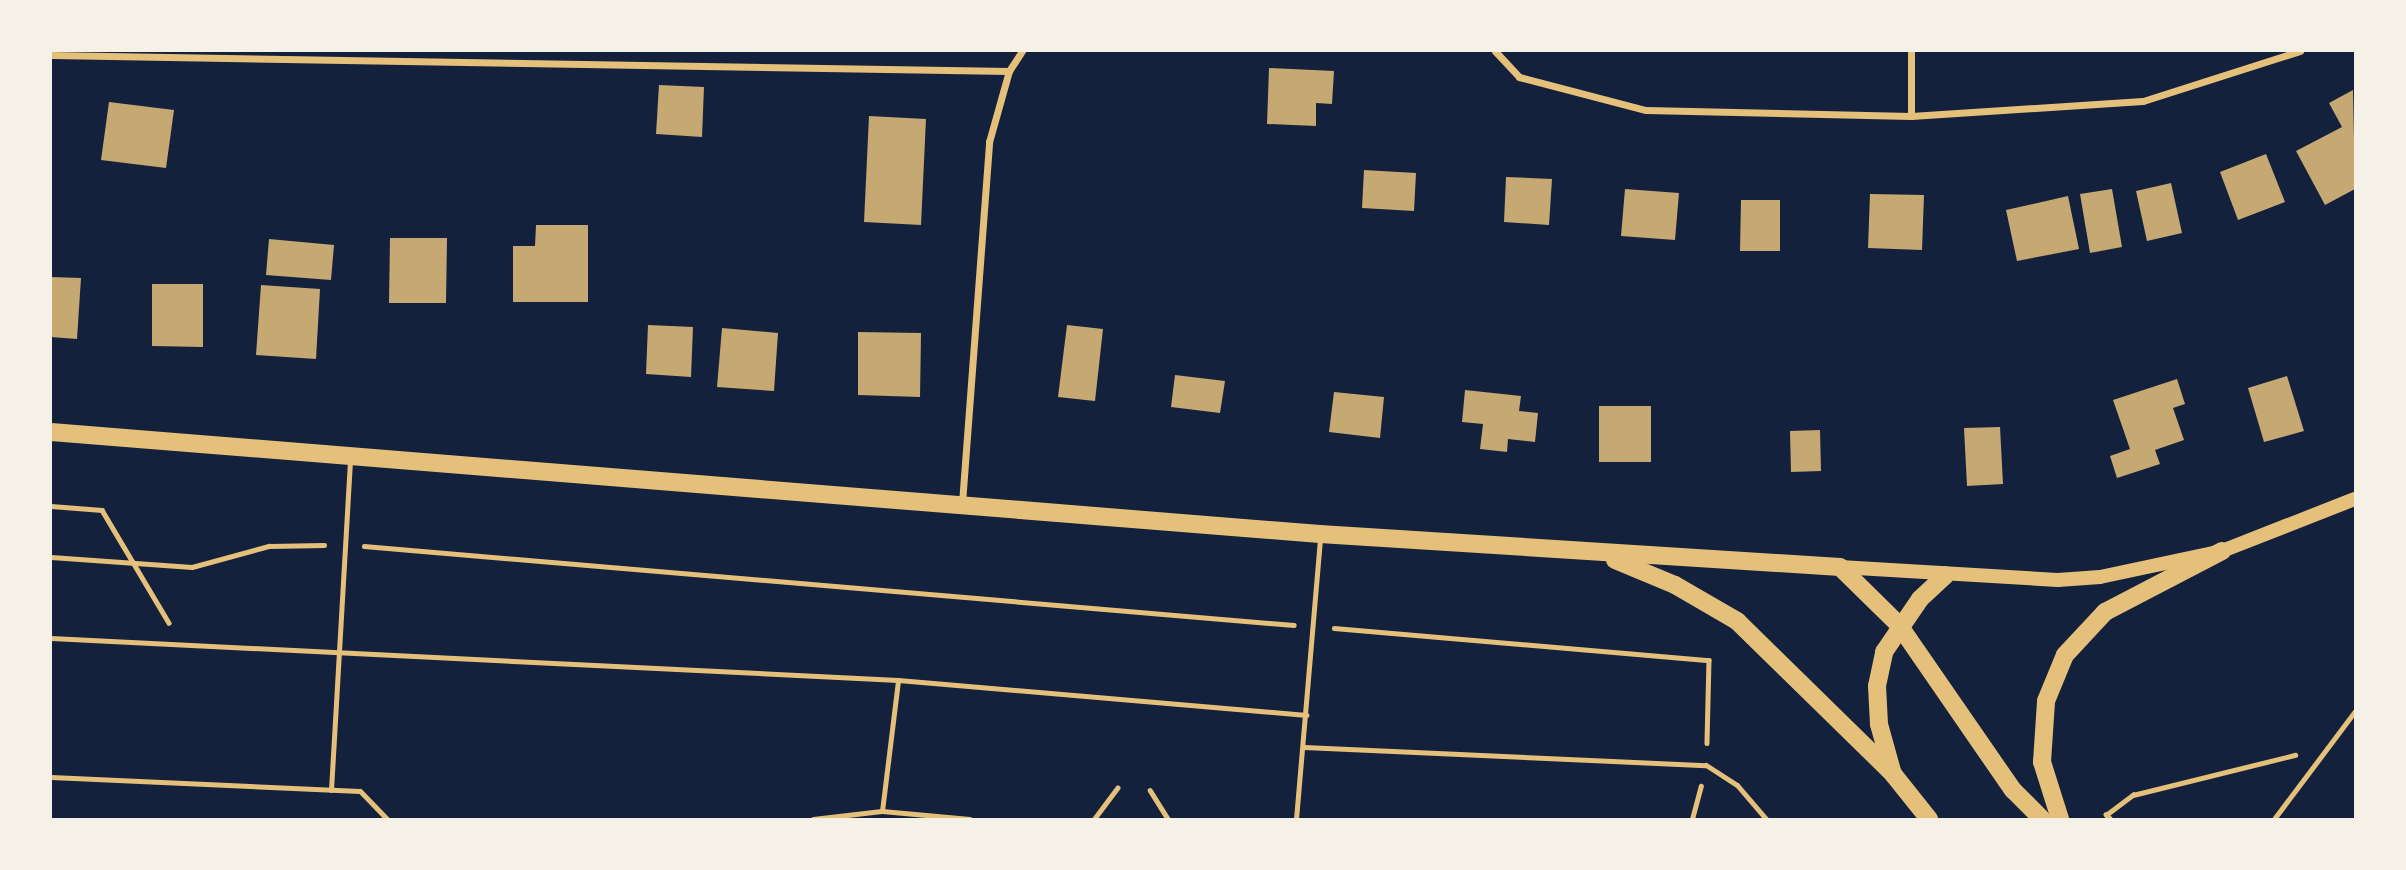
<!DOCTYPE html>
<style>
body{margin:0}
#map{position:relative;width:2406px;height:870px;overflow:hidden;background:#14213d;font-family:Montserrat,sans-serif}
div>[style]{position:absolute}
.building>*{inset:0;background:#c6a872}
.path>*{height:4.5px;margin:-2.25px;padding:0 2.25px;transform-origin:2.25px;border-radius:2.25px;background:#e5c07b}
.service>*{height:5px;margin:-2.5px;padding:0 2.5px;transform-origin:2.5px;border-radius:2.5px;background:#e5c07b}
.minor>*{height:7px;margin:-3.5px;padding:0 3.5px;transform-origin:3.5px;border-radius:3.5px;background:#e5c07b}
.secondary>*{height:14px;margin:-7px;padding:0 7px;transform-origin:7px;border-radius:7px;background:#e5c07b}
.primary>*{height:18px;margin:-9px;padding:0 9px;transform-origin:9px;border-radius:9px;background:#e5c07b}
span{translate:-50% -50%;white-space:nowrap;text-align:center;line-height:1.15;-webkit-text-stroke:6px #f6f1e7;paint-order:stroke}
.frame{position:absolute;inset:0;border:52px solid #f6f1e7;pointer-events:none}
</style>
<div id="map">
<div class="building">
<i style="clip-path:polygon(1269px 68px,1334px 71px,1332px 104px,1316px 103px,1316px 126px,1267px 124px)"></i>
<i style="clip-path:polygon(659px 85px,704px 87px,702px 137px,656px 134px)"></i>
<i style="clip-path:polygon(2353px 90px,2355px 189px,2325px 205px,2296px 151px,2342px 127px,2329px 103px)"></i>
<i style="clip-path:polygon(109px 102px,174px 110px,166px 168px,101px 160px)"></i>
<i style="clip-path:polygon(869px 116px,926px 119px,921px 225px,864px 222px)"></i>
<i style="clip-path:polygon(2266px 154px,2285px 202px,2238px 220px,2220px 172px)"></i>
<i style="clip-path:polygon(1364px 170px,1416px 173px,1414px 211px,1362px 208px)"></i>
<i style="clip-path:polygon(1506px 177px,1552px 179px,1549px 225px,1504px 222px)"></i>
<i style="clip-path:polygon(2171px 183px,2182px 233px,2147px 241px,2136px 191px)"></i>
<i style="clip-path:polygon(1625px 189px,1679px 193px,1675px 240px,1621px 236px)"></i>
<i style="clip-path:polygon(2112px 189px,2122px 247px,2090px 253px,2080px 194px)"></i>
<i style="clip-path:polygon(1870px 194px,1924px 195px,1922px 250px,1868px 248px)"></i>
<i style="clip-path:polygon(2068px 196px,2079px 249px,2017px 261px,2006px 210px)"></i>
<i style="clip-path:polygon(1741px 200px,1780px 200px,1780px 251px,1740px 251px)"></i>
<i style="clip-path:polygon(536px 225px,588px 225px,588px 302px,513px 302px,513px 246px,535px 246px)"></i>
<i style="clip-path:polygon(390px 238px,447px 238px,446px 303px,389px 303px)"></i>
<i style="clip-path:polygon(269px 239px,334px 245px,331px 280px,266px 275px)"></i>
<i style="clip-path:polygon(51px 277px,81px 278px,77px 339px,51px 337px)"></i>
<i style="clip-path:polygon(152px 284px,203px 284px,203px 347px,152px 346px)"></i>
<i style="clip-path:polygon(261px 285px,320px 289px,316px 359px,256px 355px)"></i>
<i style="clip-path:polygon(648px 325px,693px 327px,691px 377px,646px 374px)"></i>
<i style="clip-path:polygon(1067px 325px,1103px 329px,1095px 401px,1058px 397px)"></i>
<i style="clip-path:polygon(722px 328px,778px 333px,774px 391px,717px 387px)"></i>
<i style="clip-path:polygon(858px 332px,921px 333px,920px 397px,858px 395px)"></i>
<i style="clip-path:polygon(1175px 375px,1225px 381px,1220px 413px,1171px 407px)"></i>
<i style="clip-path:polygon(2287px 376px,2304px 431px,2264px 442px,2248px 388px)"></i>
<i style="clip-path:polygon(2177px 379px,2185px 404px,2173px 408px,2184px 440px,2155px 450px,2160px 464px,2117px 478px,2110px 456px,2130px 449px,2113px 400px)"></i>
<i style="clip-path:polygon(1465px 390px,1521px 396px,1519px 411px,1538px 413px,1535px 442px,1508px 439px,1507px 452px,1480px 449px,1483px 424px,1462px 422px)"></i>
<i style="clip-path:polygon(1334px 392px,1384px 397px,1380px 438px,1329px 432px)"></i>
<i style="clip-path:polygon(1599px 406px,1651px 406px,1651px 462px,1599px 462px)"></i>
<i style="clip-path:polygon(2000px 427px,2003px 484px,1967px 486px,1964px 428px)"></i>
<i style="clip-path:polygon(1820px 430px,1821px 471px,1791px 472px,1790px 431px)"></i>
</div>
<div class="path">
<i style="left:51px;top:506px;width:51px;rotate:4.5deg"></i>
<i style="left:102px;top:510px;width:131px;rotate:59.3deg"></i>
<i style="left:364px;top:546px;width:933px;rotate:4.86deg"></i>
<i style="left:51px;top:557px;width:141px;rotate:4.1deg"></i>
<i style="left:192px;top:567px;width:80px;rotate:-15.3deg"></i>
<i style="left:269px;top:546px;width:55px;rotate:-1deg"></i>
<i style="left:1334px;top:628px;width:376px;rotate:4.9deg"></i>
<i style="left:1709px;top:660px;width:83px;rotate:91.4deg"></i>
<i style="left:1150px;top:790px;width:34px;rotate:58deg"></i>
<i style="left:1094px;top:819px;width:39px;rotate:-53deg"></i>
<i style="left:1692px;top:819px;width:34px;rotate:-75deg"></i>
<i style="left:2110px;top:819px;width:6px;rotate:-135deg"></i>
<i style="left:2106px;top:815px;width:34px;rotate:-37deg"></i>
<i style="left:2133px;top:795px;width:167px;rotate:-13.9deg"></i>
</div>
<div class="service">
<i style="left:51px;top:638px;width:848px;rotate:2.84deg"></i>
<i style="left:898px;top:680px;width:410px;rotate:4.9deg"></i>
<i style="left:1304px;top:747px;width:402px;rotate:2.6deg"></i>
<i style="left:1706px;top:765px;width:37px;rotate:33deg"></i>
<i style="left:1737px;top:785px;width:45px;rotate:49.5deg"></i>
<i style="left:51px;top:777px;width:309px;rotate:2.6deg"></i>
<i style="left:360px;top:791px;width:39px;rotate:46deg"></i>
<i style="left:331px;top:790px;width:333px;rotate:-86.7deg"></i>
<i style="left:882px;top:811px;width:132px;rotate:-83deg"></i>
<i style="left:813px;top:819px;width:69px;rotate:-6.6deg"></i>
<i style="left:882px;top:811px;width:88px;rotate:5.2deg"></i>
<i style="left:1296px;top:819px;width:283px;rotate:-85.1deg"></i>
<i style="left:2274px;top:819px;width:135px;rotate:-53.1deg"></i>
</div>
<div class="minor">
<i style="left:1495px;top:51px;width:35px;rotate:47deg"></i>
<i style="left:1519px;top:77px;width:131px;rotate:14.6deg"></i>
<i style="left:1646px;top:110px;width:265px;rotate:1.3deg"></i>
<i style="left:1911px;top:116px;width:232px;rotate:-3.7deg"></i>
<i style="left:2143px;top:101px;width:165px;rotate:-17.7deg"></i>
<i style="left:1911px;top:51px;width:65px;rotate:90deg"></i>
<i style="left:51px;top:55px;width:958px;rotate:0.96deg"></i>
<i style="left:1009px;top:71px;width:24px;rotate:-57deg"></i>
<i style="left:962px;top:503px;width:362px;rotate:-85.7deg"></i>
<i style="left:989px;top:142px;width:74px;rotate:-74.3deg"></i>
</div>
<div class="secondary">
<i style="left:1840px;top:567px;width:218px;rotate:3.4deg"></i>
<i style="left:2058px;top:580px;width:42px;rotate:-4.1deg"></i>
<i style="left:2100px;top:577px;width:125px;rotate:-12deg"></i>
<i style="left:2222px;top:551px;width:143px;rotate:-21.4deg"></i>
</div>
<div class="primary">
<i style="left:51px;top:432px;width:1273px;rotate:4.6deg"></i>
<i style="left:1320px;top:534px;width:521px;rotate:3.63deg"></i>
<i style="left:1840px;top:567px;width:83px;rotate:44.5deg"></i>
<i style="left:1899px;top:625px;width:201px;rotate:55.4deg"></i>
<i style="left:2013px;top:790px;width:41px;rotate:45deg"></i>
<i style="left:1615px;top:560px;width:65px;rotate:22.6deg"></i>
<i style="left:1675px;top:585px;width:72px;rotate:30.1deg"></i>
<i style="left:1737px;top:621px;width:219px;rotate:44.4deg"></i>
<i style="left:1893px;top:774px;width:58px;rotate:51.3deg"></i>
<i style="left:1892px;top:771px;width:49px;rotate:-105.5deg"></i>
<i style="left:1879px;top:724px;width:38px;rotate:-93deg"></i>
<i style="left:1877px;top:686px;width:35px;rotate:-78deg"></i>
<i style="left:1884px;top:652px;width:64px;rotate:-55.8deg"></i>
<i style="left:1920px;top:599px;width:35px;rotate:-43deg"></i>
<i style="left:2060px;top:819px;width:60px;rotate:-107.5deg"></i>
<i style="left:2042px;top:762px;width:61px;rotate:-86.2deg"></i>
<i style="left:2046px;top:701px;width:50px;rotate:-67.6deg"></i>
<i style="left:2065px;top:655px;width:59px;rotate:-47.1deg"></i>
<i style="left:2105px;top:612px;width:132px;rotate:-27.5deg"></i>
</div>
<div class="frame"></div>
</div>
